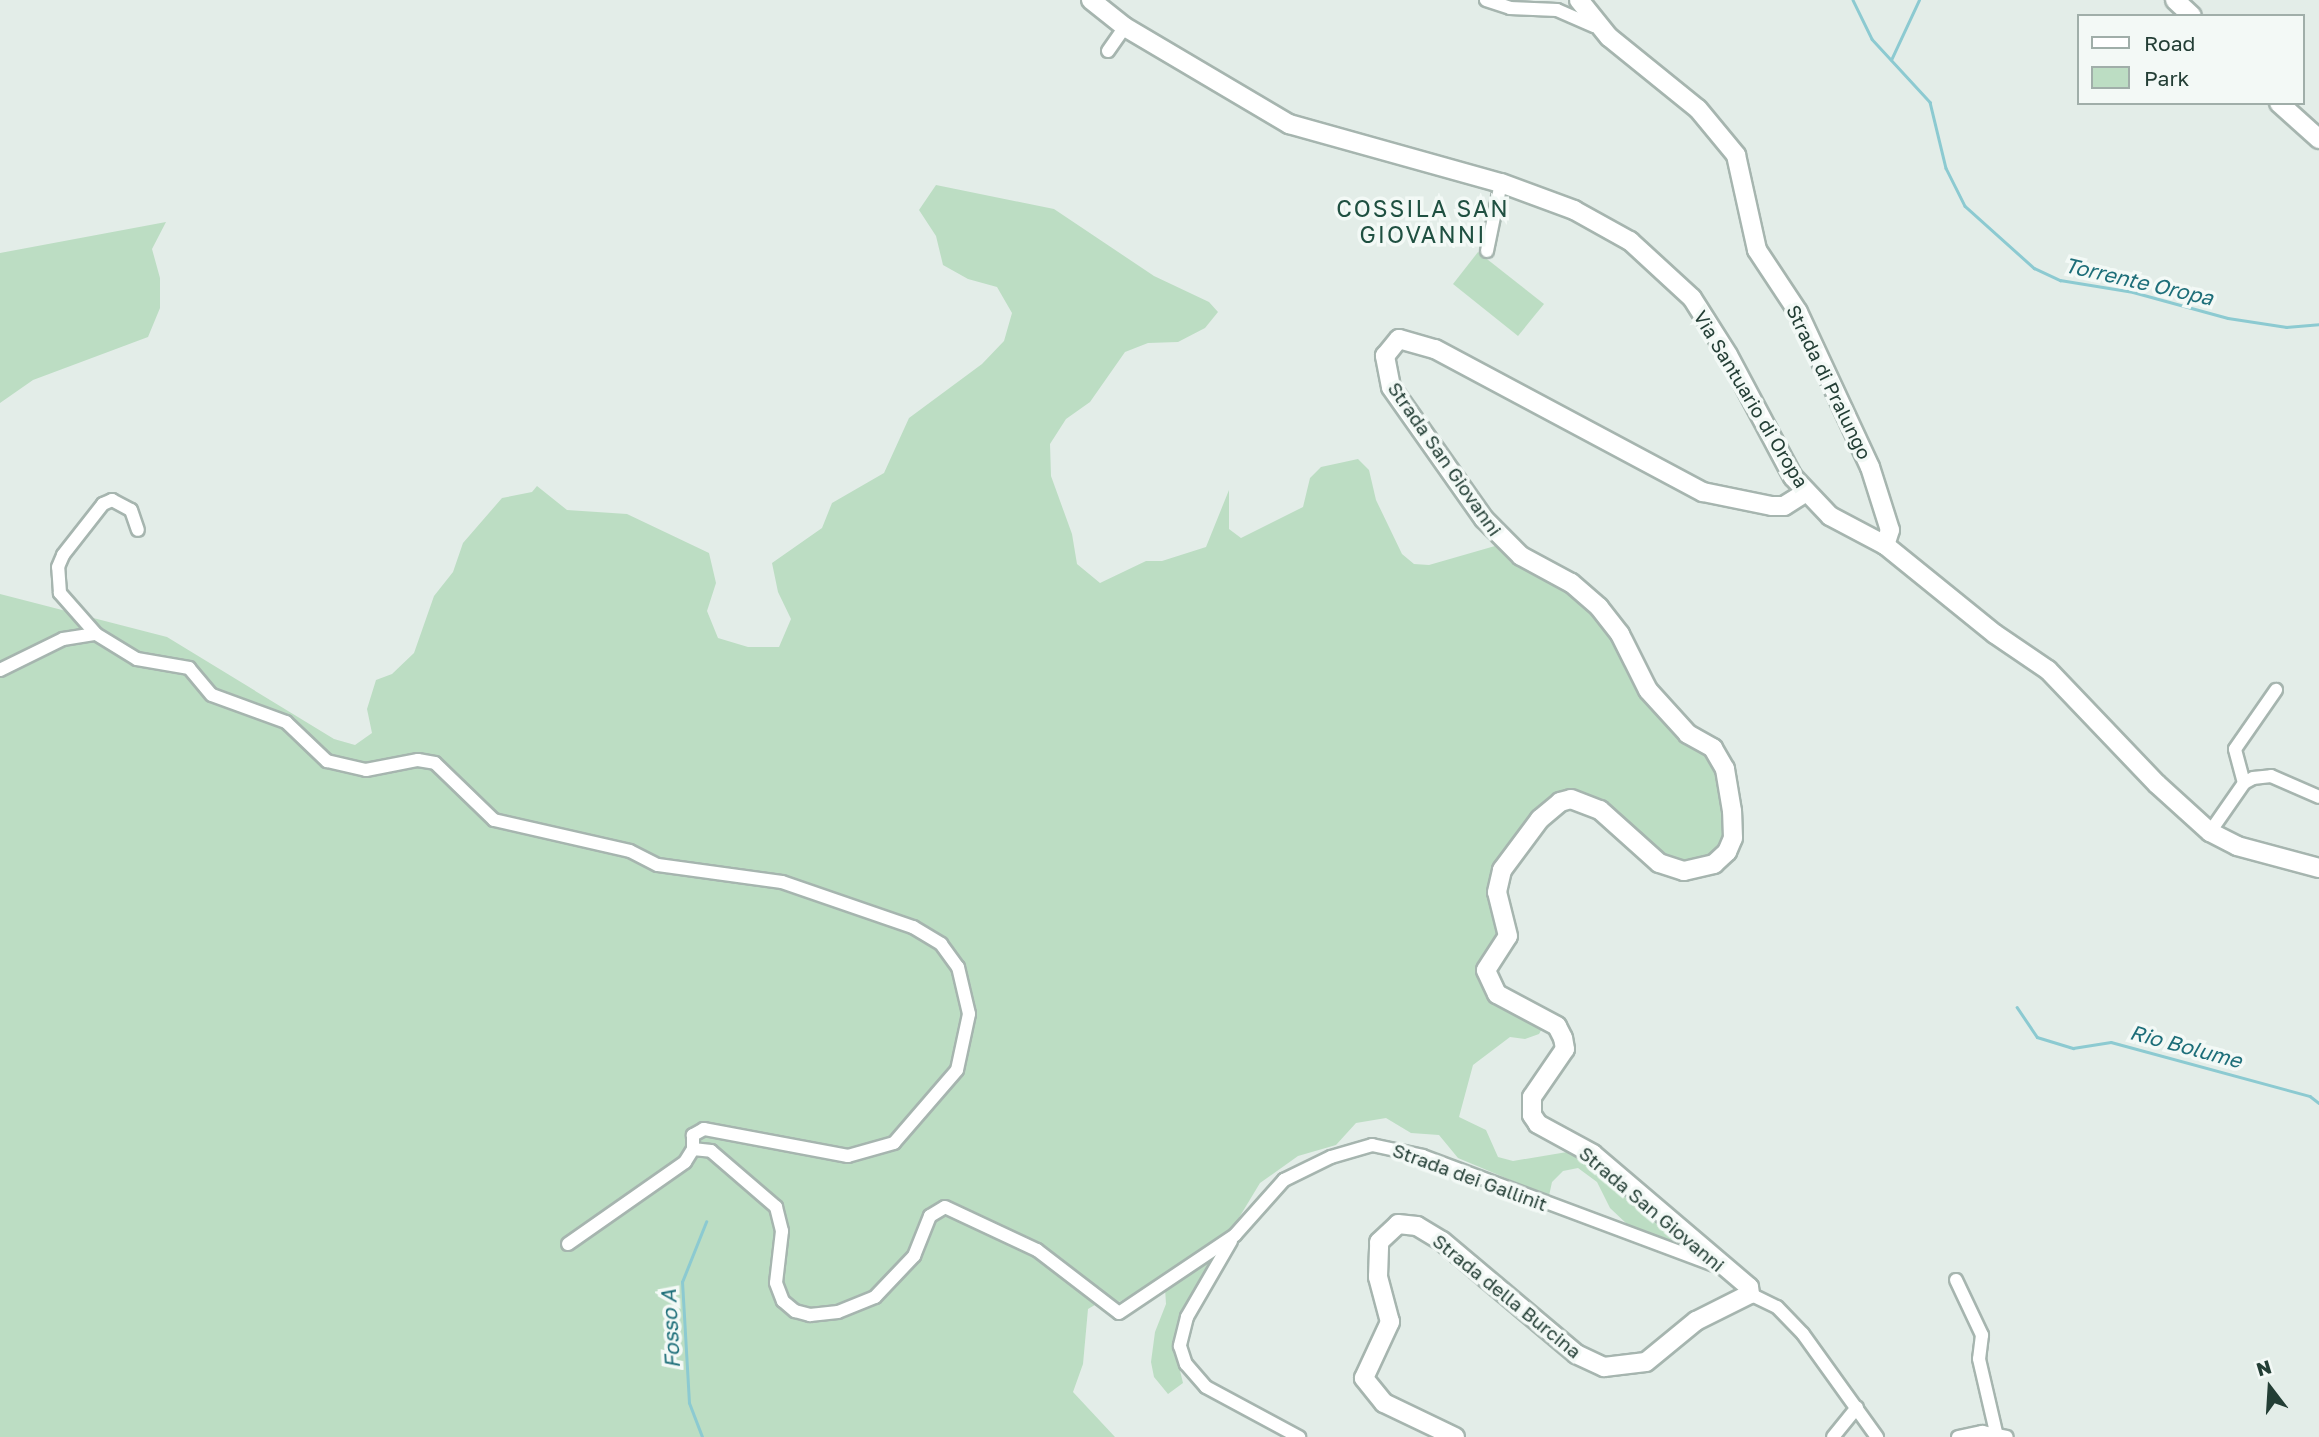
<!DOCTYPE html>
<style>
body{margin:0}
#map{position:relative;width:2319px;height:1437px;overflow:hidden;background:#e3ede8;font-family:"Golos Text",sans-serif}
div>[style]{position:absolute}
.green>*{inset:0;background:#bcddc3}
.stream>*{height:2.5px;margin:-1.25px;padding:0 1.25px;transform-origin:1.25px;border-radius:1.25px;background:#8ccad1}
.roads{filter:drop-shadow(2px 0 #a6b5af) drop-shadow(-2px 0 #a6b5af) drop-shadow(0 2px #a6b5af) drop-shadow(0 -2px #a6b5af)}
.street>*{height:12px;margin:-6px;padding:0 6px;transform-origin:6px;border-radius:6px;background:#fff}
.secondary>*{height:18px;margin:-9px;padding:0 9px;transform-origin:9px;border-radius:9px;background:#fff}
span{translate:-50% -50%;white-space:nowrap;text-align:center;line-height:1.15;-webkit-text-stroke:7px #f3f9f6;paint-order:stroke}
.street-label{font-size:19px;color:#233e35}
.water-label{font-size:21px;color:#1d6e79;font-style:italic}
.quarter-label{font-size:23px;color:#1f5041;letter-spacing:2px}
.legend{position:absolute;left:2077px;top:14px;width:228px;height:91px;box-sizing:border-box;background:#f3f9f6;border:2px solid #a0aea9;margin:0;padding:9px 12px;list-style:none;font-size:21px;color:#233e35}
.legend li{display:flex;align-items:center;gap:14px;height:35px}
.legend b{width:35px;border:2px solid #a0aea9}
.north{position:absolute;left:2235px;top:1353px;width:70px;height:70px;-webkit-text-stroke:5px #f3f9f6;paint-order:stroke;rotate:343deg;font-size:19px;font-weight:700;line-height:28px;text-align:center;color:#233e35}
.north::after{content:'';display:block;margin:auto;width:24px;height:32px;background:#233e35;clip-path:polygon(50% 0,100% 100%,50% 72%,0 100%)}
</style>
<div id="map">
<div class="green">
<i style="clip-path:polygon(936px 185px,1054px 209px,1154px 276px,1209px 302px,1218px 312px,1205px 328px,1178px 342px,1148px 343px,1125px 352px,1090px 402px,1066px 419px,1050px 444px,1051px 476px,1072px 534px,1077px 564px,1100px 583px,1146px 561px,1162px 561px,1206px 547px,1229px 490px,1229px 529px,1241px 538px,1303px 507px,1310px 478px,1321px 467px,1358px 459px,1369px 470px,1376px 500px,1402px 554px,1414px 564px,1429px 565px,1495px 546px,1577px 596px,1713px 762px,1721px 776px,1726px 825px,1720px 851px,1711px 858px,1688px 864px,1660px 855px,1620px 813px,1577px 791px,1563px 795px,1497px 864px,1500px 940px,1480px 969px,1481px 982px,1489px 994px,1543px 1027px,1539px 1034px,1525px 1039px,1510px 1037px,1473px 1065px,1459px 1117px,1486px 1130px,1498px 1157px,1513px 1161px,1573px 1151px,1596px 1163px,1692px 1250px,1628px 1225px,1610px 1208px,1597px 1182px,1578px 1168px,1563px 1171px,1552px 1182px,1549px 1196px,1458px 1158px,1439px 1135px,1411px 1133px,1386px 1118px,1356px 1123px,1336px 1145px,1298px 1156px,1260px 1183px,1185px 1307px,1176px 1354px,1183px 1383px,1168px 1394px,1154px 1377px,1151px 1362px,1155px 1332px,1166px 1304px,1165px 1288px,1150px 1285px,1119px 1302px,1105px 1299px,1088px 1309px,1083px 1364px,1073px 1392px,1115px 1437px,0 1437px,0 594px,167px 637px,334px 739px,355px 745px,372px 733px,367px 709px,376px 680px,392px 674px,414px 653px,434px 596px,453px 572px,463px 543px,502px 498px,532px 492px,537px 486px,567px 510px,627px 514px,709px 553px,716px 583px,707px 611px,718px 638px,748px 647px,779px 647px,791px 619px,778px 592px,772px 563px,822px 528px,832px 503px,884px 473px,909px 418px,982px 364px,1004px 341px,1012px 313px,997px 287px,968px 279px,943px 265px,936px 236px,919px 210px)"></i>
<i style="clip-path:polygon(166px 222px,152px 249px,160px 278px,160px 308px,148px 337px,33px 380px,0 403px,0 253px)"></i>
<i style="clip-path:polygon(1478px 252px,1544px 304px,1518px 336px,1453px 284px)"></i>
</div>
<div class="stream">
<i style="left:1853px;top:0;width:43px;rotate:64deg"></i>
<i style="left:1872px;top:39px;width:86px;rotate:47.4deg"></i>
<i style="left:1930px;top:102px;width:68px;rotate:76.4deg"></i>
<i style="left:1946px;top:168px;width:42px;rotate:63.4deg"></i>
<i style="left:1965px;top:206px;width:93px;rotate:41.9deg"></i>
<i style="left:2034px;top:268px;width:29px;rotate:25deg"></i>
<i style="left:2060px;top:280px;width:74px;rotate:9.3deg"></i>
<i style="left:2133px;top:292px;width:98px;rotate:15.3deg"></i>
<i style="left:2228px;top:318px;width:59px;rotate:8.8deg"></i>
<i style="left:2286px;top:327px;width:33px;rotate:-5deg"></i>
<i style="left:1891px;top:60px;width:66px;rotate:-65deg"></i>
<i style="left:2017px;top:1007px;width:36px;rotate:56deg"></i>
<i style="left:2037px;top:1037px;width:38px;rotate:17deg"></i>
<i style="left:2073px;top:1048px;width:38px;rotate:-9deg"></i>
<i style="left:2111px;top:1042px;width:206px;rotate:15.2deg"></i>
<i style="left:2310px;top:1096px;width:11px;rotate:38deg"></i>
<i style="left:702px;top:1437px;width:36px;rotate:-111deg"></i>
<i style="left:689px;top:1403px;width:121px;rotate:-93.3deg"></i>
<i style="left:682px;top:1282px;width:65px;rotate:-68.2deg"></i>
</div>
<div class="roads">
<div class="street">
<i style="left:1486px;top:0;width:25px;rotate:18deg"></i>
<i style="left:1510px;top:8px;width:47px;rotate:2.4deg"></i>
<i style="left:1557px;top:10px;width:40px;rotate:23.4deg"></i>
<i style="left:1108px;top:51px;width:29px;rotate:-55deg"></i>
<i style="left:1487px;top:251px;width:69px;rotate:-78.4deg"></i>
<i style="left:96px;top:634px;width:48px;rotate:31.4deg"></i>
<i style="left:137px;top:659px;width:53px;rotate:9.8deg"></i>
<i style="left:189px;top:668px;width:35px;rotate:50deg"></i>
<i style="left:212px;top:695px;width:79px;rotate:20deg"></i>
<i style="left:286px;top:722px;width:57px;rotate:43.6deg"></i>
<i style="left:327px;top:761px;width:40px;rotate:13deg"></i>
<i style="left:366px;top:770px;width:53px;rotate:-10.9deg"></i>
<i style="left:418px;top:760px;width:17px;rotate:10deg"></i>
<i style="left:435px;top:763px;width:82px;rotate:44deg"></i>
<i style="left:494px;top:820px;width:139px;rotate:12.8deg"></i>
<i style="left:630px;top:851px;width:31px;rotate:27deg"></i>
<i style="left:658px;top:865px;width:125px;rotate:7.8deg"></i>
<i style="left:782px;top:882px;width:139px;rotate:19deg"></i>
<i style="left:913px;top:927px;width:33px;rotate:31deg"></i>
<i style="left:941px;top:944px;width:29px;rotate:54deg"></i>
<i style="left:958px;top:967px;width:48px;rotate:76.8deg"></i>
<i style="left:969px;top:1014px;width:57px;rotate:102.1deg"></i>
<i style="left:957px;top:1070px;width:96px;rotate:130.8deg"></i>
<i style="left:894px;top:1143px;width:48px;rotate:164.2deg"></i>
<i style="left:848px;top:1156px;width:147px;rotate:-169.4deg"></i>
<i style="left:704px;top:1129px;width:13px;rotate:151deg"></i>
<i style="left:693px;top:1135px;width:14px;rotate:90deg"></i>
<i style="left:0;top:670px;width:70px;rotate:-26.2deg"></i>
<i style="left:63px;top:639px;width:33px;rotate:-9deg"></i>
<i style="left:96px;top:634px;width:55px;rotate:-131.3deg"></i>
<i style="left:60px;top:593px;width:26px;rotate:-94deg"></i>
<i style="left:58px;top:567px;width:13px;rotate:-67deg"></i>
<i style="left:63px;top:555px;width:65px;rotate:-51.9deg"></i>
<i style="left:103px;top:504px;width:10px;rotate:-24deg"></i>
<i style="left:112px;top:500px;width:21px;rotate:28deg"></i>
<i style="left:131px;top:510px;width:21px;rotate:71deg"></i>
<i style="left:2244px;top:783px;width:35px;rotate:-105deg"></i>
<i style="left:2235px;top:749px;width:72px;rotate:-55.2deg"></i>
<i style="left:2210px;top:832px;width:60px;rotate:-55.2deg"></i>
<i style="left:2244px;top:783px;width:10px;rotate:-29deg"></i>
<i style="left:2253px;top:778px;width:18px;rotate:-6deg"></i>
<i style="left:2271px;top:776px;width:52px;rotate:23.6deg"></i>
<i style="left:1231px;top:1241px;width:88px;rotate:120.1deg"></i>
<i style="left:1187px;top:1317px;width:30px;rotate:104deg"></i>
<i style="left:1180px;top:1346px;width:19px;rotate:72deg"></i>
<i style="left:1186px;top:1364px;width:30px;rotate:49deg"></i>
<i style="left:1206px;top:1387px;width:106px;rotate:28.3deg"></i>
<i style="left:568px;top:1244px;width:143px;rotate:-35deg"></i>
<i style="left:685px;top:1162px;width:15px;rotate:-58deg"></i>
<i style="left:693px;top:1149px;width:18px;rotate:6deg"></i>
<i style="left:711px;top:1151px;width:86px;rotate:40.7deg"></i>
<i style="left:776px;top:1207px;width:25px;rotate:76deg"></i>
<i style="left:782px;top:1231px;width:52px;rotate:96.6deg"></i>
<i style="left:776px;top:1283px;width:19px;rotate:69deg"></i>
<i style="left:783px;top:1301px;width:16px;rotate:40deg"></i>
<i style="left:795px;top:1311px;width:16px;rotate:15deg"></i>
<i style="left:810px;top:1315px;width:28px;rotate:-6deg"></i>
<i style="left:838px;top:1312px;width:40px;rotate:-22deg"></i>
<i style="left:875px;top:1297px;width:57px;rotate:-46.4deg"></i>
<i style="left:914px;top:1256px;width:43px;rotate:-68.2deg"></i>
<i style="left:930px;top:1216px;width:17px;rotate:-31deg"></i>
<i style="left:945px;top:1207px;width:102px;rotate:25.1deg"></i>
<i style="left:1037px;top:1250px;width:103px;rotate:37.5deg"></i>
<i style="left:1119px;top:1313px;width:140px;rotate:-33.9deg"></i>
<i style="left:1235px;top:1235px;width:74px;rotate:-48.3deg"></i>
<i style="left:1284px;top:1180px;width:52px;rotate:-26.1deg"></i>
<i style="left:1331px;top:1157px;width:43px;rotate:-16.3deg"></i>
<i style="left:1372px;top:1145px;width:52px;rotate:12.2deg"></i>
<i style="left:1423px;top:1156px;width:317px;rotate:20.5deg"></i>
<i style="left:1956px;top:1280px;width:61px;rotate:64.7deg"></i>
<i style="left:1982px;top:1335px;width:24px;rotate:97deg"></i>
<i style="left:1979px;top:1359px;width:75px;rotate:76.9deg"></i>
<i style="left:1750px;top:1294px;width:30px;rotate:26deg"></i>
<i style="left:1777px;top:1307px;width:37px;rotate:46deg"></i>
<i style="left:1803px;top:1334px;width:127px;rotate:54.3deg"></i>
<i style="left:1833px;top:1437px;width:38px;rotate:-51deg"></i>
<i style="left:1958px;top:1437px;width:25px;rotate:-12deg"></i>
<i style="left:1982px;top:1432px;width:25px;rotate:11deg"></i>
</div>
<div class="secondary">
<i style="left:1091px;top:0;width:43px;rotate:38.5deg"></i>
<i style="left:1125px;top:27px;width:191px;rotate:30.6deg"></i>
<i style="left:1289px;top:124px;width:220px;rotate:15.6deg"></i>
<i style="left:1501px;top:183px;width:78px;rotate:20.3deg"></i>
<i style="left:1574px;top:210px;width:64px;rotate:29deg"></i>
<i style="left:1630px;top:241px;width:84px;rotate:42.6deg"></i>
<i style="left:1692px;top:298px;width:67px;rotate:57.7deg"></i>
<i style="left:1728px;top:355px;width:138px;rotate:62deg"></i>
<i style="left:1793px;top:477px;width:54px;rotate:46.5deg"></i>
<i style="left:1830px;top:516px;width:62px;rotate:27.8deg"></i>
<i style="left:1885px;top:545px;width:141px;rotate:39deg"></i>
<i style="left:1995px;top:634px;width:64px;rotate:34.2deg"></i>
<i style="left:2048px;top:670px;width:158px;rotate:46.3deg"></i>
<i style="left:2157px;top:784px;width:72px;rotate:42.2deg"></i>
<i style="left:2210px;top:832px;width:30px;rotate:27deg"></i>
<i style="left:2237px;top:846px;width:85px;rotate:15deg"></i>
<i style="left:1579px;top:0;width:48px;rotate:51deg"></i>
<i style="left:1609px;top:37px;width:114px;rotate:39deg"></i>
<i style="left:1698px;top:109px;width:60px;rotate:50.4deg"></i>
<i style="left:1736px;top:155px;width:97px;rotate:77.5deg"></i>
<i style="left:1757px;top:250px;width:74px;rotate:56.5deg"></i>
<i style="left:1798px;top:312px;width:171px;rotate:65.1deg"></i>
<i style="left:1870px;top:467px;width:66px;rotate:72.4deg"></i>
<i style="left:1890px;top:530px;width:16px;rotate:108deg"></i>
<i style="left:2175px;top:0;width:23px;rotate:43deg"></i>
<i style="left:2279px;top:103px;width:54px;rotate:42deg"></i>
<i style="left:1455px;top:1437px;width:79px;rotate:-154.4deg"></i>
<i style="left:1384px;top:1403px;width:32px;rotate:-129deg"></i>
<i style="left:1364px;top:1378px;width:62px;rotate:-65.1deg"></i>
<i style="left:1390px;top:1322px;width:47px;rotate:-104.9deg"></i>
<i style="left:1378px;top:1277px;width:35px;rotate:-88deg"></i>
<i style="left:1379px;top:1242px;width:26px;rotate:-43deg"></i>
<i style="left:1398px;top:1224px;width:19px;rotate:6deg"></i>
<i style="left:1417px;top:1226px;width:29px;rotate:31deg"></i>
<i style="left:1442px;top:1241px;width:175px;rotate:40.1deg"></i>
<i style="left:1576px;top:1354px;width:31px;rotate:25deg"></i>
<i style="left:1604px;top:1367px;width:42px;rotate:-6.8deg"></i>
<i style="left:1646px;top:1362px;width:65px;rotate:-39.4deg"></i>
<i style="left:1696px;top:1321px;width:60px;rotate:-26.6deg"></i>
<i style="left:1750px;top:1294px;width:7px;rotate:-98deg"></i>
<i style="left:1749px;top:1287px;width:205px;rotate:-139.6deg"></i>
<i style="left:1593px;top:1154px;width:63px;rotate:-151.4deg"></i>
<i style="left:1538px;top:1124px;width:11px;rotate:-124deg"></i>
<i style="left:1532px;top:1115px;width:18px;rotate:-90deg"></i>
<i style="left:1532px;top:1097px;width:58px;rotate:-55.5deg"></i>
<i style="left:1565px;top:1049px;width:11px;rotate:-100deg"></i>
<i style="left:1563px;top:1038px;width:13px;rotate:-117deg"></i>
<i style="left:1557px;top:1026px;width:68px;rotate:-151.9deg"></i>
<i style="left:1497px;top:994px;width:26px;rotate:-115deg"></i>
<i style="left:1486px;top:970px;width:40px;rotate:-57.1deg"></i>
<i style="left:1508px;top:936px;width:45px;rotate:-104deg"></i>
<i style="left:1497px;top:892px;width:23px;rotate:-77deg"></i>
<i style="left:1502px;top:870px;width:64px;rotate:-53.3deg"></i>
<i style="left:1540px;top:819px;width:26px;rotate:-40deg"></i>
<i style="left:1560px;top:802px;width:11px;rotate:-15deg"></i>
<i style="left:1571px;top:799px;width:31px;rotate:21deg"></i>
<i style="left:1600px;top:810px;width:79px;rotate:41.9deg"></i>
<i style="left:1659px;top:863px;width:26px;rotate:18deg"></i>
<i style="left:1684px;top:871px;width:31px;rotate:-13deg"></i>
<i style="left:1714px;top:864px;width:18px;rotate:-43deg"></i>
<i style="left:1727px;top:852px;width:15px;rotate:-67deg"></i>
<i style="left:1733px;top:838px;width:27px;rotate:-92deg"></i>
<i style="left:1732px;top:811px;width:43px;rotate:-99.5deg"></i>
<i style="left:1725px;top:769px;width:24px;rotate:-120deg"></i>
<i style="left:1713px;top:748px;width:29px;rotate:-151deg"></i>
<i style="left:1688px;top:734px;width:59px;rotate:-132.3deg"></i>
<i style="left:1648px;top:690px;width:63px;rotate:-116.6deg"></i>
<i style="left:1620px;top:634px;width:34px;rotate:-128deg"></i>
<i style="left:1599px;top:607px;width:37px;rotate:-139deg"></i>
<i style="left:1571px;top:583px;width:57px;rotate:-151.6deg"></i>
<i style="left:1521px;top:556px;width:52px;rotate:-135deg"></i>
<i style="left:1484px;top:519px;width:161px;rotate:-125.2deg"></i>
<i style="left:1391px;top:387px;width:32px;rotate:-101deg"></i>
<i style="left:1385px;top:356px;width:22px;rotate:-51deg"></i>
<i style="left:1399px;top:339px;width:37px;rotate:16deg"></i>
<i style="left:1435px;top:349px;width:304px;rotate:28.1deg"></i>
<i style="left:1703px;top:492px;width:70px;rotate:11.5deg"></i>
<i style="left:1772px;top:506px;width:12px"></i>
<i style="left:1784px;top:506px;width:26px;rotate:-32deg"></i>
</div>
</div>
<div class="street-label">
<span style="left:1829px;top:382px;rotate:64deg">Strada di Pralungo</span>
<span style="left:1751px;top:399px;rotate:59deg">Via Santuario di Oropa</span>
<span style="left:1445px;top:459px;rotate:55deg">Strada San Giovanni</span>
<span style="left:1470px;top:1177px;rotate:20deg">Strada dei Gallinit</span>
<span style="left:1652px;top:1209px;rotate:40deg">Strada San Giovanni</span>
<span style="left:1507px;top:1296px;rotate:39deg">Strada della Burcina</span>
</div>
<div class="water-label">
<span style="left:2139px;top:281px;rotate:13deg">Torrente Oropa</span>
<span style="left:2186px;top:1046px;rotate:15deg">Rio Bolume</span>
<span style="left:670px;top:1329px;rotate:-93deg">Fosso A</span>
</div>
<div class="quarter-label">
<span style="left:1423px;top:221px">COSSILA SAN<br>GIOVANNI</span>
</div>
<ul class="legend">
<li><b style="height:9px;background:#fff"></b>Road</li>
<li><b style="height:19px;background:#bcddc3"></b>Park</li>
</ul>
<div class="north">N</div>
</div>
